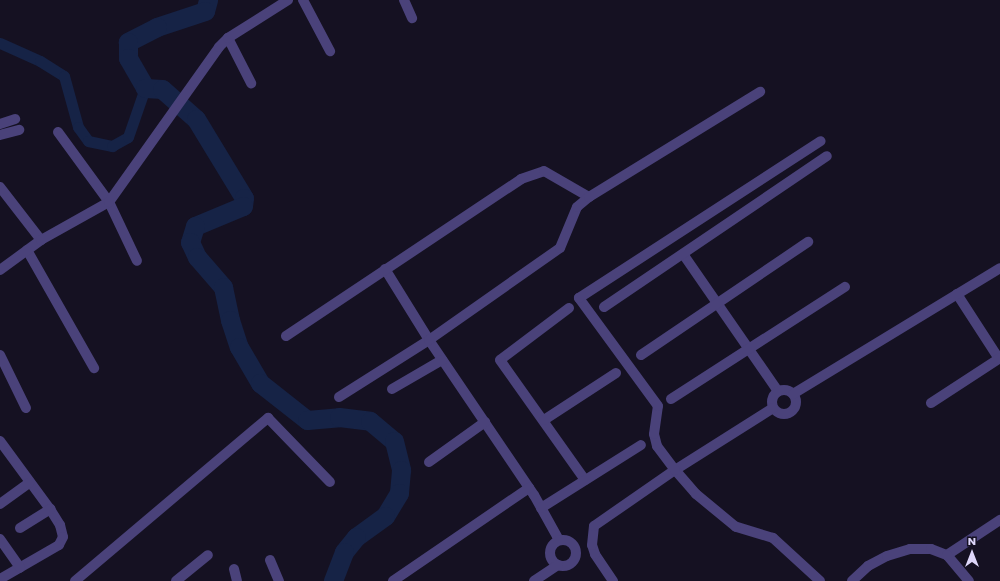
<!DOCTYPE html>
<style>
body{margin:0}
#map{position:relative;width:1000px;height:581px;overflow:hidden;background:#151122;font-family:Poppins,sans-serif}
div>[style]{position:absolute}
.canal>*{height:11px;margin:-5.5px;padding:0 5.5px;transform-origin:5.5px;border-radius:5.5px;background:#162346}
.river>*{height:19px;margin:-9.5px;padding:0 9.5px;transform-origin:9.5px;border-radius:9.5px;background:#162346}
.minor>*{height:10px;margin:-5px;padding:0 5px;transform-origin:5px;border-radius:5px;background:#4a427a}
.minor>.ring{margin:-5px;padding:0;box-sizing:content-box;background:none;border:10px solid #4a427a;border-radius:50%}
span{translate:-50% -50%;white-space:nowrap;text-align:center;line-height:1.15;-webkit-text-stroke:3.5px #151122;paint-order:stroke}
.north{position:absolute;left:952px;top:533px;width:40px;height:40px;-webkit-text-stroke:3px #151122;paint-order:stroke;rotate:0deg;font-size:11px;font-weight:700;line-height:16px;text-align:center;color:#ded7fa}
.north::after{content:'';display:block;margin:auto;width:14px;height:18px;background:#ded7fa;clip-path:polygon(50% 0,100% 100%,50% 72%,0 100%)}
</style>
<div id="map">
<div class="canal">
<i style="left:0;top:43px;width:44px;rotate:24.2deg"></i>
<i style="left:40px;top:61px;width:28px;rotate:32deg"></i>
<i style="left:64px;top:76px;width:53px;rotate:74.6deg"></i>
<i style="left:78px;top:127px;width:17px;rotate:54deg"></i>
<i style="left:88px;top:141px;width:25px;rotate:12deg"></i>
<i style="left:112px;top:146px;width:18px;rotate:-29deg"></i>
<i style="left:128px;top:137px;width:52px;rotate:-70.9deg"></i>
</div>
<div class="river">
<i style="left:208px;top:0;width:11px;rotate:105deg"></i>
<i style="left:205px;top:11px;width:51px;rotate:161.6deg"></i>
<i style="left:157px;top:27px;width:33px;rotate:153deg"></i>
<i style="left:128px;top:42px;width:16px;rotate:90deg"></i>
<i style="left:128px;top:58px;width:34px;rotate:60deg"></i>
<i style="left:145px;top:88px;width:17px;rotate:3deg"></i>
<i style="left:162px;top:89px;width:45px;rotate:41.4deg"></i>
<i style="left:196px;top:119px;width:92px;rotate:58.7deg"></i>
<i style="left:244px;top:198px;width:8px;rotate:97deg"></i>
<i style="left:243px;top:206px;width:52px;rotate:157.4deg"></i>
<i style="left:195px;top:226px;width:17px;rotate:107deg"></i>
<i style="left:190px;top:242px;width:17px;rotate:65deg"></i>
<i style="left:197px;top:257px;width:40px;rotate:49deg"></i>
<i style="left:223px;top:287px;width:34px;rotate:78deg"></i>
<i style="left:230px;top:320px;width:28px;rotate:72deg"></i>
<i style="left:239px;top:347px;width:42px;rotate:59.7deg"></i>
<i style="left:260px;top:383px;width:60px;rotate:38.2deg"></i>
<i style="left:307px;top:420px;width:32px;rotate:-5deg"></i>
<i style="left:339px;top:417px;width:31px;rotate:7deg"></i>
<i style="left:370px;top:421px;width:31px;rotate:40deg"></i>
<i style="left:394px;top:441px;width:30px;rotate:76deg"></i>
<i style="left:401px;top:470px;width:23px;rotate:95deg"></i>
<i style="left:399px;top:493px;width:27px;rotate:121deg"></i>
<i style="left:385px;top:516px;width:36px;rotate:144deg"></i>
<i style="left:356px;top:537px;width:19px;rotate:129deg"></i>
<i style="left:344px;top:552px;width:31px;rotate:111deg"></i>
</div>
<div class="minor">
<i style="left:303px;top:0;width:58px;rotate:62.1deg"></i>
<i style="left:404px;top:0;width:20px;rotate:66deg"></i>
<i style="left:228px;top:38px;width:51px;rotate:62.9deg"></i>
<i style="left:0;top:124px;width:16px;rotate:-18deg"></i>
<i style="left:58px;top:132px;width:87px;rotate:53.9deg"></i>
<i style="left:109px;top:202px;width:65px;rotate:64.6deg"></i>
<i style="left:0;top:135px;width:20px;rotate:-15deg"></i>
<i style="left:0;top:187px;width:67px;rotate:52.3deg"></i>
<i style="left:27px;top:250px;width:136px;rotate:60.4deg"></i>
<i style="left:683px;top:254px;width:167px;rotate:55.3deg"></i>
<i style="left:385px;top:269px;width:84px;rotate:58.2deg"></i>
<i style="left:429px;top:340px;width:187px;rotate:55.9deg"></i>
<i style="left:534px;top:495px;width:51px;rotate:60.9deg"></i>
<i style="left:0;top:270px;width:51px;rotate:-36.2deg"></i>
<i style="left:41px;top:240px;width:78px;rotate:-29.2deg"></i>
<i style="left:109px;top:202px;width:190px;rotate:-54.6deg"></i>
<i style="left:219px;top:47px;width:13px;rotate:-45deg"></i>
<i style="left:228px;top:38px;width:71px;rotate:-32.3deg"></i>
<i style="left:957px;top:294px;width:77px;rotate:57.1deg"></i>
<i style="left:604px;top:307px;width:269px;rotate:-34.1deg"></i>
<i style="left:569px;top:308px;width:86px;rotate:143deg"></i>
<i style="left:500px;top:360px;width:147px;rotate:54.7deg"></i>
<i style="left:286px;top:336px;width:283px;rotate:-33.7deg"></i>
<i style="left:521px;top:179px;width:24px;rotate:-19deg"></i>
<i style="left:544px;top:171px;width:52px;rotate:30deg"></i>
<i style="left:0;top:355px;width:59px;rotate:63.9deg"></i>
<i style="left:641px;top:355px;width:202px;rotate:-34.1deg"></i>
<i style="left:392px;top:389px;width:58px;rotate:-30.1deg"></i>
<i class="ring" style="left:772px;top:390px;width:14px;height:14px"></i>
<i style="left:793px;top:394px;width:242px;rotate:-31.3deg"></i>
<i style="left:339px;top:397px;width:107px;rotate:-32.3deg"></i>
<i style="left:429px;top:340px;width:160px;rotate:-35.1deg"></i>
<i style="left:560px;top:248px;width:44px;rotate:-67.5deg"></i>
<i style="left:577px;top:207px;width:16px;rotate:-40deg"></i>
<i style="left:589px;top:197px;width:201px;rotate:-31.6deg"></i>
<i style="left:671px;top:399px;width:207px;rotate:-32.8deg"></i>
<i style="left:931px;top:403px;width:82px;rotate:-33.1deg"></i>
<i style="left:544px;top:420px;width:86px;rotate:-33.1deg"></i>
<i style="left:0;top:441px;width:84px;rotate:53.7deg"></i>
<i style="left:50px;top:509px;width:19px;rotate:58deg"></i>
<i style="left:60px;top:525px;width:12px;rotate:76deg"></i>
<i style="left:63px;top:537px;width:9px;rotate:117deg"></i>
<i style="left:59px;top:545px;width:68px;rotate:150deg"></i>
<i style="left:429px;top:462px;width:69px;rotate:-35.5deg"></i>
<i style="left:0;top:504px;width:36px;rotate:-36deg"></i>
<i style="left:541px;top:508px;width:118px;rotate:-32.2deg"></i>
<i style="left:20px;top:528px;width:36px;rotate:-32deg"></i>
<i style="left:0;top:539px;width:35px;rotate:55deg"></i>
<i class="ring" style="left:550px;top:540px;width:16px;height:16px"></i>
<i style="left:947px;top:555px;width:64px;rotate:-33.4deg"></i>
<i style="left:270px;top:560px;width:23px;rotate:67deg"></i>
<i style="left:234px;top:569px;width:12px;rotate:76deg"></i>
<i style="left:75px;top:581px;width:253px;rotate:-40.2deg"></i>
<i style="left:268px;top:418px;width:89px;rotate:45.9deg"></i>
<i style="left:176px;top:581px;width:41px;rotate:-39.1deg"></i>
<i style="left:393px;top:581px;width:165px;rotate:-34.4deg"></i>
<i style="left:534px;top:581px;width:29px;rotate:-34deg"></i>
<i style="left:613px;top:581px;width:32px;rotate:-124deg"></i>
<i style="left:595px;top:554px;width:9px;rotate:-108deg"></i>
<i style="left:592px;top:545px;width:19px;rotate:-84deg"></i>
<i style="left:594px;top:526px;width:98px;rotate:-34.7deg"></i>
<i style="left:675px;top:470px;width:116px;rotate:-32.3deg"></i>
<i style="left:820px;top:581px;width:64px;rotate:-137.5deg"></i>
<i style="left:773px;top:538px;width:39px;rotate:-163deg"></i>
<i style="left:736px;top:527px;width:52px;rotate:-140.5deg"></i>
<i style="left:696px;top:494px;width:32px;rotate:-131deg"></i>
<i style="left:675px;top:470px;width:30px;rotate:-127deg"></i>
<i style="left:657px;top:446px;width:12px;rotate:-104deg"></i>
<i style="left:654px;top:434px;width:28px;rotate:-82deg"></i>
<i style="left:658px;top:406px;width:134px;rotate:-126.2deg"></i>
<i style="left:579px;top:298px;width:288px;rotate:-33deg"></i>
<i style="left:852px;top:581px;width:22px;rotate:-43deg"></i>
<i style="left:868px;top:566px;width:21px;rotate:-28deg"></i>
<i style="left:887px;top:556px;width:24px;rotate:-17deg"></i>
<i style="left:910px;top:549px;width:21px"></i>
<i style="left:931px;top:549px;width:17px;rotate:21deg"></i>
<i style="left:947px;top:555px;width:34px;rotate:50deg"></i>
</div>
<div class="north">N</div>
</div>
